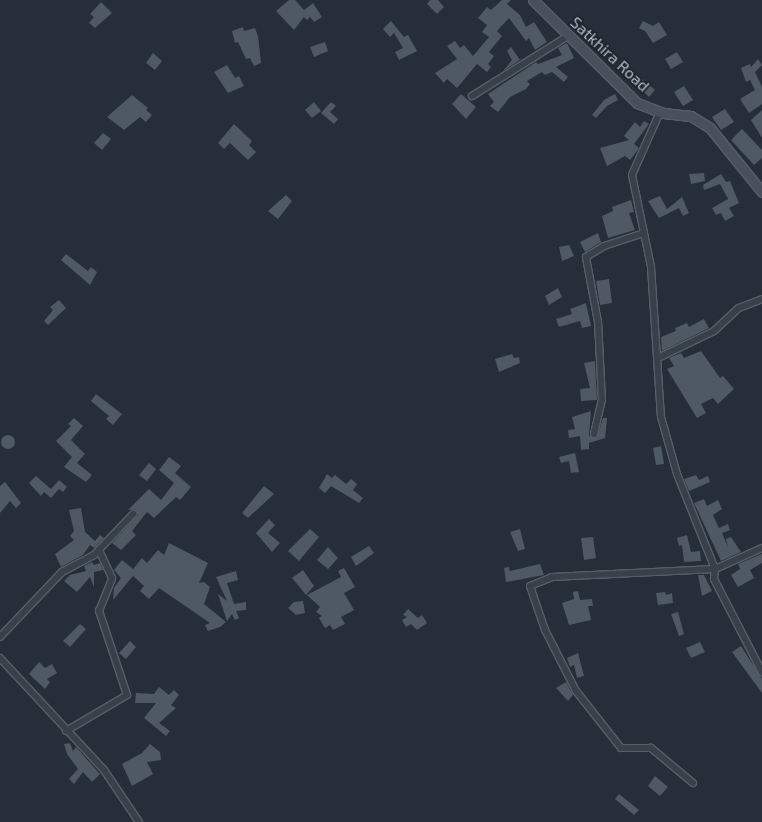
<!DOCTYPE html>
<style>
body{margin:0}
#map{position:relative;width:762px;height:822px;overflow:hidden;background:#252e39;font-family:"Exo 2",sans-serif}
div>[style]{position:absolute}
.building>*{inset:0;background:#4e5964}
.round{border-radius:50%}
.roads{filter:drop-shadow(1px 0 #575e67) drop-shadow(-1px 0 #575e67) drop-shadow(0 1px #575e67) drop-shadow(0 -1px #575e67)}
.minor>*{height:6px;margin:-3px;padding:0 3px;transform-origin:3px;border-radius:3px;background:#384049}
.secondary>*{height:9px;margin:-4.5px;padding:0 4.5px;transform-origin:4.5px;border-radius:4.5px;background:#47505c}
span{translate:-50% -50%;white-space:nowrap;text-align:center;line-height:1.15;-webkit-text-stroke:4px #1e252e;paint-order:stroke}
.street-label{font-size:16px;color:#b4bbc5}
</style>
<div id="map">
<div class="building">
<i style="clip-path:polygon(289px 0,295px 0,304px 10px,313px 3px,322px 17px,314px 22px,310px 17px,307px 20px,304px 17px,294px 30px,276px 11px)"></i>
<i style="clip-path:polygon(430px 0,438px 0,444px 7px,437px 14px,427px 4px)"></i>
<i style="clip-path:polygon(502px 0,511px 0,507px 4px,520px 15px,526px 27px,534px 22px,547px 42px,535px 50px,529px 38px,526px 41px,509px 18px,497px 31px,502px 36px,489px 52px,494px 56px,488px 64px,491px 67px,487px 72px,477px 64px,457px 88px,447px 79px,444px 83px,435px 73px,457px 59px,447px 46px,455px 41px,460px 48px,464px 45px,473px 56px,489px 37px,482px 32px,487px 25px,478px 18px,487px 7px,491px 10px)"></i>
<i style="clip-path:polygon(101px 2px,112px 13px,95px 28px,89px 23px,94px 17px,90px 14px)"></i>
<i style="clip-path:polygon(391px 21px,404px 37px,408px 35px,417px 51px,399px 60px,395px 52px,403px 48px,394px 33px,390px 37px,383px 29px)"></i>
<i style="clip-path:polygon(643px 21px,653px 26px,659px 22px,667px 35px,653px 43px,645px 31px,639px 28px)"></i>
<i style="clip-path:polygon(243px 27px,244px 31px,255px 28px,258px 36px,261px 63px,254px 66px,250px 58px,246px 59px,238px 42px,235px 43px,232px 31px)"></i>
<i style="clip-path:polygon(325px 42px,328px 51px,314px 57px,310px 47px)"></i>
<i style="clip-path:polygon(567px 43px,574px 58px,556px 67px,568px 77px,564px 82px,552px 72px,545px 75px,542px 72px,527px 81px,530px 84px,526px 89px,510px 97px,498px 112px,490px 106px,494px 102px,488px 94px,536px 62px,538px 64px,562px 55px,558px 48px)"></i>
<i style="clip-path:polygon(511px 47px,520px 60px,503px 71px,512px 60px,507px 51px)"></i>
<i style="clip-path:polygon(677px 52px,683px 62px,671px 69px,665px 59px)"></i>
<i style="clip-path:polygon(153px 53px,162px 61px,155px 70px,146px 63px)"></i>
<i style="clip-path:polygon(758px 59px,762px 65px,755px 72px,762px 87px,762px 104px,749px 113px,740px 99px,755px 90px,750px 80px,746px 82px,741px 68px,750px 64px,751px 67px)"></i>
<i style="clip-path:polygon(227px 65px,235px 78px,239px 76px,244px 86px,228px 93px,214px 72px)"></i>
<i style="clip-path:polygon(642px 79px,655px 90px,649px 97px,636px 85px)"></i>
<i style="clip-path:polygon(684px 86px,693px 100px,683px 106px,674px 92px)"></i>
<i style="clip-path:polygon(461px 94px,476px 107px,466px 119px,452px 104px)"></i>
<i style="clip-path:polygon(615px 94px,618px 100px,607px 106px,596px 118px,592px 115px,604px 100px)"></i>
<i style="clip-path:polygon(132px 95px,148px 108px,146px 110px,152px 115px,146px 122px,140px 117px,124px 130px,107px 117px)"></i>
<i style="clip-path:polygon(314px 102px,321px 111px,312px 118px,305px 110px)"></i>
<i style="clip-path:polygon(331px 102px,336px 106px,330px 112px,338px 119px,334px 124px,321px 113px)"></i>
<i style="clip-path:polygon(725px 109px,734px 122px,721px 130px,712px 117px)"></i>
<i style="clip-path:polygon(762px 110px,762px 138px,751px 120px)"></i>
<i style="clip-path:polygon(644px 121px,649px 124px,634px 144px,639px 148px,637px 151px,630px 160px,625px 156px,607px 166px,600px 148px,629px 140px,624px 136px,635px 122px,640px 127px)"></i>
<i style="clip-path:polygon(234px 124px,252px 141px,249px 145px,256px 152px,248px 160px,230px 143px,224px 149px,218px 143px)"></i>
<i style="clip-path:polygon(742px 129px,762px 150px,762px 158px,754px 165px,731px 140px)"></i>
<i style="clip-path:polygon(103px 133px,111px 139px,102px 150px,94px 143px)"></i>
<i style="clip-path:polygon(704px 173px,705px 181px,691px 184px,689px 174px)"></i>
<i style="clip-path:polygon(721px 174px,726px 182px,730px 181px,739px 203px,729px 208px,734px 216px,725px 221px,721px 213px,716px 215px,712px 208px,728px 199px,720px 184px,704px 190px,703px 185px)"></i>
<i style="clip-path:polygon(286px 195px,292px 201px,278px 219px,268px 211px)"></i>
<i style="clip-path:polygon(660px 196px,667px 209px,682px 197px,689px 213px,683px 216px,679px 208px,659px 218px,648px 201px)"></i>
<i style="clip-path:polygon(631px 200px,634px 212px,629px 213px,635px 230px,608px 238px,602px 216px,613px 211px,612px 207px)"></i>
<i style="clip-path:polygon(598px 233px,601px 242px,585px 252px,580px 242px)"></i>
<i style="clip-path:polygon(569px 245px,574px 256px,562px 261px,559px 247px)"></i>
<i style="clip-path:polygon(66px 254px,88px 271px,91px 267px,97px 272px,90px 285px,61px 260px)"></i>
<i style="clip-path:polygon(609px 279px,612px 303px,600px 305px,596px 281px)"></i>
<i style="clip-path:polygon(558px 288px,562px 297px,549px 305px,545px 296px)"></i>
<i style="clip-path:polygon(59px 300px,66px 308px,48px 325px,44px 321px,53px 310px,50px 307px)"></i>
<i style="clip-path:polygon(586px 303px,591px 326px,582px 328px,580px 321px,559px 327px,556px 319px,572px 314px,570px 309px)"></i>
<i style="clip-path:polygon(704px 319px,709px 328px,662px 351px,661px 337px,676px 331px,675px 328px,687px 323px,689px 327px)"></i>
<i style="clip-path:polygon(701px 351px,720px 378px,723px 376px,734px 389px,718px 404px,713px 398px,701px 404px,706px 413px,697px 418px,667px 369px,674px 366px,669px 358px,681px 353px,684px 358px)"></i>
<i style="clip-path:polygon(512px 354px,514px 358px,519px 357px,520px 363px,499px 372px,495px 359px)"></i>
<i style="clip-path:polygon(595px 361px,597px 400px,581px 401px,580px 389px,590px 388px,584px 363px)"></i>
<i style="clip-path:polygon(96px 394px,122px 414px,113px 425px,106px 419px,109px 416px,91px 401px)"></i>
<i style="clip-path:polygon(591px 411px,589px 436px,597px 438px,603px 418px,607px 418px,605px 438px,589px 443px,589px 449px,581px 450px,580px 436px,569px 438px,568px 430px,575px 429px,572px 417px)"></i>
<i style="clip-path:polygon(74px 418px,83px 426px,71px 440px,85px 454px,77px 463px,92px 475px,86px 482px,64px 467px,72px 457px,56px 441px,71px 426px,68px 424px)"></i>
<i class="round" style="left:1px;top:435px;width:14px;height:14px"></i>
<i style="clip-path:polygon(661px 446px,664px 464px,656px 465px,653px 448px)"></i>
<i style="clip-path:polygon(575px 453px,579px 472px,571px 473px,569px 461px,561px 463px,559px 457px)"></i>
<i style="clip-path:polygon(169px 457px,181px 466px,175px 473px,191px 487px,180px 500px,176px 497px,154px 518px,147px 512px,132px 531px,136px 535px,121px 550px,112px 543px,138px 515px,135px 509px,128px 510px,149px 489px,161px 500px,174px 483px,159px 470px)"></i>
<i style="clip-path:polygon(149px 463px,156px 469px,147px 481px,139px 475px)"></i>
<i style="clip-path:polygon(327px 474px,332px 478px,335px 475px,346px 484px,351px 479px,357px 484px,353px 490px,363px 498px,359px 503px,331px 486px,325px 493px,319px 488px)"></i>
<i style="clip-path:polygon(696px 475px,699px 480px,708px 476px,710px 482px,689px 491px,684px 479px)"></i>
<i style="clip-path:polygon(36px 476px,51px 489px,59px 480px,67px 487px,63px 492px,59px 489px,51px 498px,44px 492px,41px 496px,29px 483px)"></i>
<i style="clip-path:polygon(5px 482px,21px 503px,16px 508px,10px 501px,0 513px,0 486px)"></i>
<i style="clip-path:polygon(264px 486px,274px 494px,248px 518px,242px 513px)"></i>
<i style="clip-path:polygon(704px 499px,707px 506px,718px 500px,722px 509px,713px 515px,719px 528px,728px 524px,730px 530px,722px 533px,728px 547px,726px 539px,731px 537px,741px 552px,721px 561px,694px 503px)"></i>
<i style="clip-path:polygon(81px 508px,85px 532px,95px 541px,100px 535px,104px 538px,94px 548px,90px 545px,83px 555px,61px 567px,55px 554px,74px 540px,70px 536px,74px 531px,69px 510px)"></i>
<i style="clip-path:polygon(269px 519px,275px 525px,268px 533px,280px 543px,272px 552px,256px 533px)"></i>
<i style="clip-path:polygon(310px 529px,319px 537px,299px 561px,288px 551px)"></i>
<i style="clip-path:polygon(520px 529px,525px 549px,518px 551px,510px 532px)"></i>
<i style="clip-path:polygon(687px 535px,691px 552px,700px 551px,701px 561px,684px 562px,682px 545px,679px 546px,677px 538px)"></i>
<i style="clip-path:polygon(593px 537px,596px 558px,584px 560px,581px 538px)"></i>
<i style="clip-path:polygon(169px 543px,208px 563px,199px 583px,204px 582px,210px 587px,204px 604px,226px 622px,220px 627px,208px 631px,205px 625px,210px 623px,159px 588px,149px 599px,140px 591px,144px 586px,133px 576px,113px 600px,114px 588px,121px 578px,114px 570px,122px 560px,133px 569px,142px 558px,147px 563px,158px 550px,164px 555px)"></i>
<i style="clip-path:polygon(369px 546px,374px 553px,356px 566px,351px 557px)"></i>
<i style="clip-path:polygon(328px 547px,338px 558px,328px 569px,317px 560px)"></i>
<i style="clip-path:polygon(762px 554px,762px 563px,750px 570px,754px 578px,738px 587px,731px 575px,740px 569px,738px 564px)"></i>
<i style="clip-path:polygon(92px 562px,94px 565px,100px 563px,103px 570px,94px 572px,94px 587px,90px 577px,77px 592px,64px 581px,70px 575px,86px 571px,84px 566px)"></i>
<i style="clip-path:polygon(540px 564px,544px 575px,506px 582px,504px 568px,509px 567px,510px 571px)"></i>
<i style="clip-path:polygon(344px 568px,355px 587px,344px 593px,354px 610px,341px 617px,345px 624px,333px 630px,330px 625px,325px 628px,319px 618px,322px 616px,316px 612px,320px 607px,307px 595px,341px 577px,338px 571px)"></i>
<i style="clip-path:polygon(303px 570px,314px 586px,306px 595px,292px 578px)"></i>
<i style="clip-path:polygon(236px 571px,238px 580px,227px 583px,234px 604px,246px 602px,246px 610px,236px 611px,239px 618px,235px 620px,232px 614px,227px 621px,218px 594px,227px 601px,216px 577px)"></i>
<i style="clip-path:polygon(698px 575px,704px 575px,712px 591px,702px 596px)"></i>
<i style="clip-path:polygon(578px 591px,580px 600px,592px 599px,593px 606px,588px 606px,591px 620px,569px 625px,562px 603px,574px 599px,573px 592px)"></i>
<i style="clip-path:polygon(665px 592px,666px 595px,672px 593px,673px 603px,658px 605px,656px 593px)"></i>
<i style="clip-path:polygon(303px 601px,305px 613px,296px 615px,288px 608px,294px 602px)"></i>
<i style="clip-path:polygon(408px 609px,418px 618px,422px 615px,427px 623px,417px 630px,411px 624px,406px 627px,402px 620px,407px 617px,403px 615px)"></i>
<i style="clip-path:polygon(678px 612px,684px 634px,679px 636px,671px 614px)"></i>
<i style="clip-path:polygon(80px 624px,86px 629px,70px 647px,63px 641px)"></i>
<i style="clip-path:polygon(130px 641px,136px 647px,126px 659px,119px 653px)"></i>
<i style="clip-path:polygon(700px 642px,705px 652px,691px 658px,686px 648px)"></i>
<i style="clip-path:polygon(741px 646px,762px 679px,762px 693px,732px 652px)"></i>
<i style="clip-path:polygon(578px 653px,584px 676px,577px 678px,574px 665px,570px 667px,567px 658px)"></i>
<i style="clip-path:polygon(39px 662px,45px 668px,52px 664px,57px 673px,47px 679px,50px 682px,45px 689px,29px 674px)"></i>
<i style="clip-path:polygon(566px 682px,573px 695px,568px 701px,556px 688px)"></i>
<i style="clip-path:polygon(159px 687px,169px 695px,174px 690px,179px 695px,171px 705px,176px 708px,159px 723px,170px 731px,166px 736px,144px 718px,156px 703px,135px 703px,136px 693px,154px 694px)"></i>
<i style="clip-path:polygon(70px 743px,73px 751px,76px 747px,100px 774px,92px 782px,83px 772px,74px 784px,69px 779px,78px 769px,67px 754px,64px 744px)"></i>
<i style="clip-path:polygon(150px 744px,160px 752px,161px 760px,147px 762px,153px 774px,132px 786px,122px 764px,142px 753px)"></i>
<i style="clip-path:polygon(655px 776px,668px 787px,660px 796px,648px 786px)"></i>
<i style="clip-path:polygon(619px 794px,639px 810px,634px 815px,615px 799px)"></i>
</div>
<div class="roads">
<div class="minor">
<i style="left:472px;top:96px;width:113px;rotate:-32deg"></i>
<i style="left:660px;top:112px;width:69px;rotate:114deg"></i>
<i style="left:632px;top:175px;width:94px;rotate:78.3deg"></i>
<i style="left:651px;top:267px;width:150px;rotate:86.2deg"></i>
<i style="left:661px;top:417px;width:59px;rotate:74.3deg"></i>
<i style="left:677px;top:474px;width:102px;rotate:68.2deg"></i>
<i style="left:715px;top:569px;width:10px;rotate:96deg"></i>
<i style="left:714px;top:579px;width:105px;rotate:62.7deg"></i>
<i style="left:658px;top:358px;width:62px;rotate:-25.7deg"></i>
<i style="left:714px;top:331px;width:34px;rotate:-43deg"></i>
<i style="left:739px;top:308px;width:25px;rotate:-21deg"></i>
<i style="left:594px;top:434px;width:35px;rotate:-77deg"></i>
<i style="left:602px;top:400px;width:78px;rotate:-92.9deg"></i>
<i style="left:598px;top:322px;width:66px;rotate:-100.5deg"></i>
<i style="left:586px;top:257px;width:21px;rotate:-31deg"></i>
<i style="left:604px;top:246px;width:42px;rotate:-18deg"></i>
<i style="left:0;top:637px;width:90px;rotate:-46.4deg"></i>
<i style="left:62px;top:572px;width:36px;rotate:-28deg"></i>
<i style="left:94px;top:555px;width:57px;rotate:-46.4deg"></i>
<i style="left:0;top:658px;width:153px;rotate:47.1deg"></i>
<i style="left:104px;top:770px;width:63px;rotate:56.1deg"></i>
<i style="left:66px;top:731px;width:71px;rotate:-30.5deg"></i>
<i style="left:127px;top:695px;width:89px;rotate:-108.4deg"></i>
<i style="left:99px;top:611px;width:35px;rotate:-68deg"></i>
<i style="left:112px;top:578px;width:31px;rotate:-115deg"></i>
<i style="left:693px;top:783px;width:55px;rotate:-140.2deg"></i>
<i style="left:651px;top:748px;width:30px;rotate:180deg"></i>
<i style="left:621px;top:748px;width:73px;rotate:-128.3deg"></i>
<i style="left:576px;top:691px;width:68px;rotate:-116.9deg"></i>
<i style="left:545px;top:630px;width:46px;rotate:-108.8deg"></i>
<i style="left:530px;top:586px;width:24px;rotate:-22deg"></i>
<i style="left:552px;top:577px;width:163px;rotate:-2.8deg"></i>
<i style="left:715px;top:569px;width:51px;rotate:-24.1deg"></i>
</div>
<div class="secondary">
<i style="left:533px;top:0;width:146px;rotate:44.7deg"></i>
<i style="left:637px;top:103px;width:28px;rotate:21deg"></i>
<i style="left:663px;top:113px;width:28px;rotate:6deg"></i>
<i style="left:691px;top:116px;width:22px;rotate:32deg"></i>
<i style="left:710px;top:128px;width:82px;rotate:50.9deg"></i>
</div>
</div>
<div class="street-label">
<span style="left:610px;top:54px;rotate:43deg">Satkhira Road</span>
</div>
</div>
